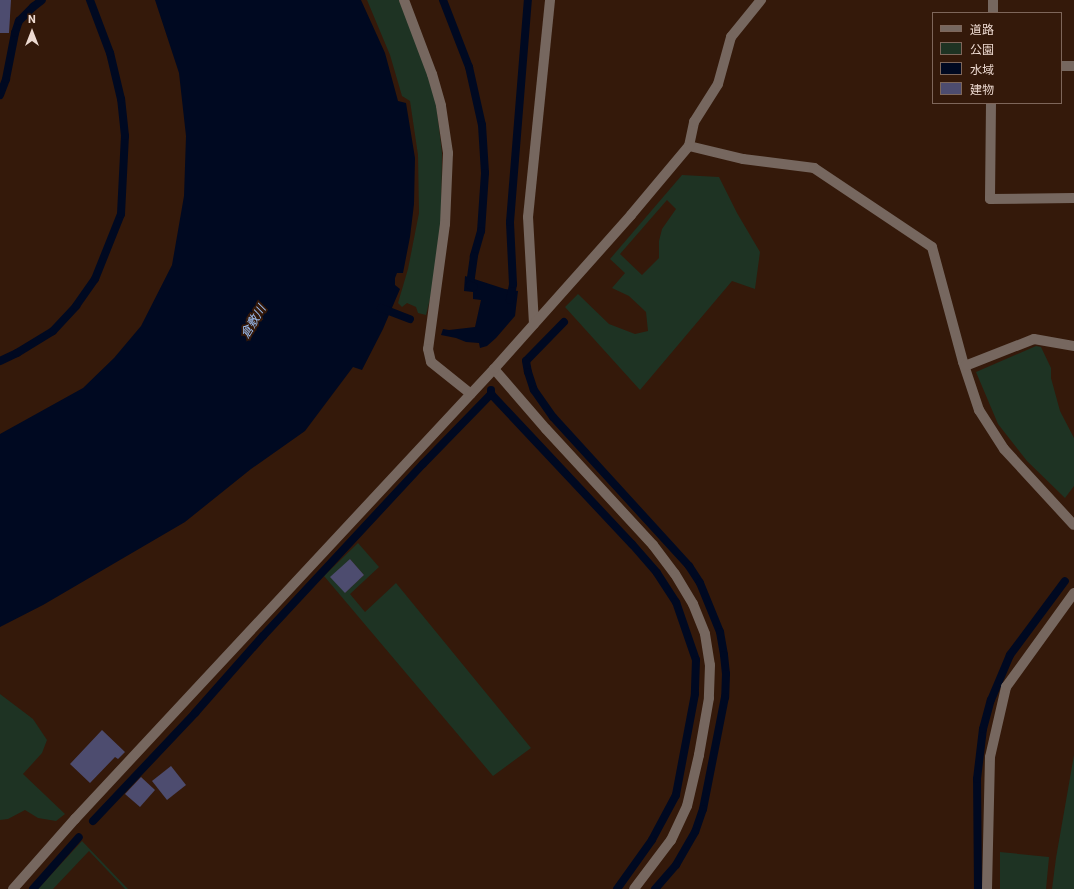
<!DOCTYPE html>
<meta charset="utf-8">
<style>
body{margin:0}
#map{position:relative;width:1074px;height:889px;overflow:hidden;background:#34190a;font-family:Roboto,"Noto Sans JP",sans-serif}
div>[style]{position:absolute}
.green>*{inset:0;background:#1e3323}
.water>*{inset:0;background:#000921}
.stream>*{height:8px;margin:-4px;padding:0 4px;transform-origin:4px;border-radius:4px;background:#000921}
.building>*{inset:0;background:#4d4c6f}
.minor>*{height:10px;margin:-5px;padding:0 5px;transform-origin:5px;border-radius:5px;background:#76675f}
span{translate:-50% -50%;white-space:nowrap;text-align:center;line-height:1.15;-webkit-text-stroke:3.5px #34190a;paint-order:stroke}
.water-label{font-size:12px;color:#9dc2f8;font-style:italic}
.legend{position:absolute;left:932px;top:12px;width:130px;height:92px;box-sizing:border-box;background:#34190a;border:1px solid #7e665a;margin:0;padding:5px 7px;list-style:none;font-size:12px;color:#eddad1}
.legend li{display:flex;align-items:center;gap:8px;height:20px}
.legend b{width:20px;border:1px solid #7e665a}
.north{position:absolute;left:12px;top:12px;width:40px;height:40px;-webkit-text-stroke:3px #34190a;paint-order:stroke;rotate:0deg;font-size:11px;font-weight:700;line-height:16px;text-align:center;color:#eddad1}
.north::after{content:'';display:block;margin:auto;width:14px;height:18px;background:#eddad1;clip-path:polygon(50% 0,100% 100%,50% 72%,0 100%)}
</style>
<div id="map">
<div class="green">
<i style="clip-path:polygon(367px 0,399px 0,426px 66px,436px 102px,442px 153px,441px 228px,432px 291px,426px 315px,418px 313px,416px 307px,407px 303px,402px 307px,398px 303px,408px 269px,419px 213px,418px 155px,410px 101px,402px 96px,390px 55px)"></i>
<i style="clip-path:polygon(evenodd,682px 175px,719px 177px,737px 213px,760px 252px,755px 289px,732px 281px,640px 390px,565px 307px,578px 294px,609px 324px,635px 334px,648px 331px,646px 312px,629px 296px,612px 288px,625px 273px,610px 259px,682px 175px,667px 200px,676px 209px,662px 229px,659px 241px,659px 258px,642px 275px,620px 254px,667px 200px)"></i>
<i style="clip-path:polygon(1036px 346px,1041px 347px,1051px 368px,1051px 378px,1060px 411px,1074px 438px,1074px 486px,1065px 498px,1027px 461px,998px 424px,976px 372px)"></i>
<i style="clip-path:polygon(evenodd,358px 543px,379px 567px,350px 594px,365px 612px,396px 583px,531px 748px,493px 776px,324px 576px,358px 543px,350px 559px,364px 575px,345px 593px,350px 559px)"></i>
<i style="clip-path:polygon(0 694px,33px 719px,47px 740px,42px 753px,23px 774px,65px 814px,56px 821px,38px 818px,25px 810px,8px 819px,0 820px)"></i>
<i style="clip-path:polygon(1074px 755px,1074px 889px,1052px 889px,1056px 858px)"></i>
<i style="clip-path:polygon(82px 841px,128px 889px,125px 889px,89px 851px,53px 889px,38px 889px)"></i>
<i style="clip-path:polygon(1000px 852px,1049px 857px,1046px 889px,1000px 889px)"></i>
</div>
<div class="water">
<i style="clip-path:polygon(155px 0,361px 0,385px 53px,398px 101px,406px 103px,415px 158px,414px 204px,410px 237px,403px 273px,397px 273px,395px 278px,395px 285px,400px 289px,383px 329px,362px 370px,353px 367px,305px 431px,251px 469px,185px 522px,43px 605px,0 627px,0 434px,83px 388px,114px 358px,141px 326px,172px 265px,184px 196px,186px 136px,179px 73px)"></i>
<i style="clip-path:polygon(465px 276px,505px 289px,518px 291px,515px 316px,496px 338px,487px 346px,480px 348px,479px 343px,466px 342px,456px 338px,441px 335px,443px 329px,449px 330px,475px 327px,481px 300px,473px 299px,473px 292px,464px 291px)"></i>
</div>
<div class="stream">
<i style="left:443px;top:0;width:72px;rotate:68.8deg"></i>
<i style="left:469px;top:67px;width:59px;rotate:77.4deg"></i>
<i style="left:482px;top:125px;width:48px;rotate:86.4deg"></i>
<i style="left:485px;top:173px;width:58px;rotate:93.9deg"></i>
<i style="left:481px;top:231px;width:26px;rotate:106deg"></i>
<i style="left:474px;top:256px;width:29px;rotate:98deg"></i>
<i style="left:470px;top:285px;width:4px;rotate:27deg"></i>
<i style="left:0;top:95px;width:17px;rotate:-69deg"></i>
<i style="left:6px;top:79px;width:47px;rotate:-78.9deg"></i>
<i style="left:15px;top:33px;width:13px;rotate:-72deg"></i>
<i style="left:19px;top:21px;width:20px;rotate:-45deg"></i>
<i style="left:33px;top:7px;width:11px;rotate:-38deg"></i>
<i style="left:510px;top:300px;width:16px;rotate:-79deg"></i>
<i style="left:513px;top:284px;width:62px;rotate:-92.8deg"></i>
<i style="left:510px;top:222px;width:223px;rotate:-85.4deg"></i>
<i style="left:381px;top:308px;width:31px;rotate:21deg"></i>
<i style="left:564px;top:322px;width:54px;rotate:134.3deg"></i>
<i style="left:526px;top:361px;width:11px;rotate:80deg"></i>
<i style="left:528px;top:372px;width:19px;rotate:72deg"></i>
<i style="left:534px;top:390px;width:33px;rotate:55deg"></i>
<i style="left:553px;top:417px;width:202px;rotate:47.6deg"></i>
<i style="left:689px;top:566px;width:20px;rotate:57deg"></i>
<i style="left:700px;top:583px;width:53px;rotate:67.8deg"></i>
<i style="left:720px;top:632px;width:23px;rotate:80deg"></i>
<i style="left:724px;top:655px;width:19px;rotate:84deg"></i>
<i style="left:726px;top:674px;width:23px;rotate:92deg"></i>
<i style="left:725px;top:697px;width:114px;rotate:101.1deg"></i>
<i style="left:703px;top:809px;width:24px;rotate:109deg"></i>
<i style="left:695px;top:832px;width:38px;rotate:120deg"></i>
<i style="left:676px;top:865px;width:32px;rotate:131deg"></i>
<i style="left:0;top:361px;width:19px;rotate:-25deg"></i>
<i style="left:17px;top:353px;width:42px;rotate:-31.4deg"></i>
<i style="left:53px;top:331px;width:34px;rotate:-47deg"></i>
<i style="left:76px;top:306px;width:33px;rotate:-55deg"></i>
<i style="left:95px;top:279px;width:70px;rotate:-68.2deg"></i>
<i style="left:121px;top:214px;width:78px;rotate:-87.1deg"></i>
<i style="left:125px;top:136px;width:37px;rotate:-96deg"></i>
<i style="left:121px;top:99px;width:47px;rotate:-103.4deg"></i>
<i style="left:110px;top:53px;width:57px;rotate:-110.7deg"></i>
<i style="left:491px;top:390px;width:4px;rotate:90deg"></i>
<i style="left:491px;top:394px;width:206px;rotate:46.8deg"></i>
<i style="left:632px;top:544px;width:38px;rotate:49deg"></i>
<i style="left:657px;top:573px;width:35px;rotate:57deg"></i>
<i style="left:676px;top:602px;width:61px;rotate:71deg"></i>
<i style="left:696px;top:660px;width:34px;rotate:92deg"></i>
<i style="left:695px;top:694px;width:103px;rotate:100.7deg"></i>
<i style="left:676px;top:795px;width:51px;rotate:118.1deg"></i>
<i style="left:652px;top:840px;width:60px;rotate:125.5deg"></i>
<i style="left:93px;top:821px;width:149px;rotate:-46.6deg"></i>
<i style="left:195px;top:713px;width:103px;rotate:-48.6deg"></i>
<i style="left:263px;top:636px;width:235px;rotate:-47.1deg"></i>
<i style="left:423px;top:464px;width:98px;rotate:-45.8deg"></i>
<i style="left:33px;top:889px;width:69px;rotate:-48.5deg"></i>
<i style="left:978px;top:889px;width:110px;rotate:-90.5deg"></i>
<i style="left:977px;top:779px;width:50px;rotate:-83.2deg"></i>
<i style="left:983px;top:729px;width:30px;rotate:-75deg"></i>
<i style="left:991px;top:700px;width:49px;rotate:-67.1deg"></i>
<i style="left:1010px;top:655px;width:92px;rotate:-53.4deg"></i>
</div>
<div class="building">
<i style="clip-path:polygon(0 0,11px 0,9px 33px,0 33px)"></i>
<i style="clip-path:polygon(350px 559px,364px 575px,345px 593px,330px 577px)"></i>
<i style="clip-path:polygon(102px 730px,125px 752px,118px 759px,115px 757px,90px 783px,70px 764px)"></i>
<i style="clip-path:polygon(171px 766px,186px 785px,167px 800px,152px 781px)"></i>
<i style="clip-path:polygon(141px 777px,155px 790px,140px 807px,125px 794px)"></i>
</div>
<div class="minor">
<i style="left:404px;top:0;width:79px;rotate:69.3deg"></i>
<i style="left:432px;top:74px;width:33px;rotate:74deg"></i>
<i style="left:441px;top:106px;width:48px;rotate:81.5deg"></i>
<i style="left:448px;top:153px;width:71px;rotate:92.4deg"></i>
<i style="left:445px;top:224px;width:126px;rotate:97.7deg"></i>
<i style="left:428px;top:349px;width:13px;rotate:77deg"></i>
<i style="left:431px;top:362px;width:51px;rotate:38.7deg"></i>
<i style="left:993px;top:13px;width:13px;rotate:-90deg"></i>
<i style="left:1061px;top:66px;width:13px"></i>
<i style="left:991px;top:103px;width:96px;rotate:90.6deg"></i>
<i style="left:990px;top:199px;width:84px;rotate:-0.7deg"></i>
<i style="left:689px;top:146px;width:56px;rotate:13.5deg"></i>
<i style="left:743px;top:159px;width:72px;rotate:7.2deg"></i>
<i style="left:814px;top:168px;width:142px;rotate:33.8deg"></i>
<i style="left:932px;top:247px;width:119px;rotate:74.9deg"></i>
<i style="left:963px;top:362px;width:51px;rotate:71.6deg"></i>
<i style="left:979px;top:410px;width:46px;rotate:57.3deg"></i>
<i style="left:1004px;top:449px;width:103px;rotate:47.4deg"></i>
<i style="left:534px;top:324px;width:107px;rotate:-93.2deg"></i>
<i style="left:528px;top:217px;width:218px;rotate:-84.2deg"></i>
<i style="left:965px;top:366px;width:74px;rotate:-21.4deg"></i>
<i style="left:1034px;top:339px;width:41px;rotate:9.9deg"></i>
<i style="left:494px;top:369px;width:79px;rotate:49.1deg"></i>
<i style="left:546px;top:429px;width:158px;rotate:47.3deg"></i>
<i style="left:653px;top:545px;width:36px;rotate:53deg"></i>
<i style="left:675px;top:574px;width:35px;rotate:59deg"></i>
<i style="left:693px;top:604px;width:32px;rotate:68deg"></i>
<i style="left:705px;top:634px;width:31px;rotate:81deg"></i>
<i style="left:710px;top:665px;width:33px;rotate:92deg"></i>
<i style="left:709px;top:698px;width:58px;rotate:100deg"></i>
<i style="left:699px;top:755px;width:52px;rotate:103.2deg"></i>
<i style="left:687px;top:806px;width:38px;rotate:115deg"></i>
<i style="left:671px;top:840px;width:61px;rotate:127.1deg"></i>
<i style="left:13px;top:889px;width:94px;rotate:-48.5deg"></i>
<i style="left:75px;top:819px;width:615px;rotate:-47.04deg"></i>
<i style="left:494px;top:369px;width:206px;rotate:-48.3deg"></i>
<i style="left:631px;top:215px;width:90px;rotate:-50deg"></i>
<i style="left:689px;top:146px;width:25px;rotate:-78deg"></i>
<i style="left:694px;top:122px;width:45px;rotate:-57.7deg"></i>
<i style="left:718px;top:84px;width:49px;rotate:-74.5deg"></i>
<i style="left:731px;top:37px;width:48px;rotate:-51deg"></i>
<i style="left:987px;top:889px;width:132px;rotate:-88.7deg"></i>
<i style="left:990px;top:757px;width:72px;rotate:-77.1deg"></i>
<i style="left:1006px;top:687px;width:116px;rotate:-54.1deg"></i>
</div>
<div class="water-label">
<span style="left:254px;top:322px;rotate:-59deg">倉敷川</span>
</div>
<ul class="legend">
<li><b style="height:5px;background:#76675f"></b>道路</li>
<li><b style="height:11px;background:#1e3323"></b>公園</li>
<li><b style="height:11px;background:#000921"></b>水域</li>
<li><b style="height:11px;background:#4d4c6f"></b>建物</li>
</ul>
<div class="north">N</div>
</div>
